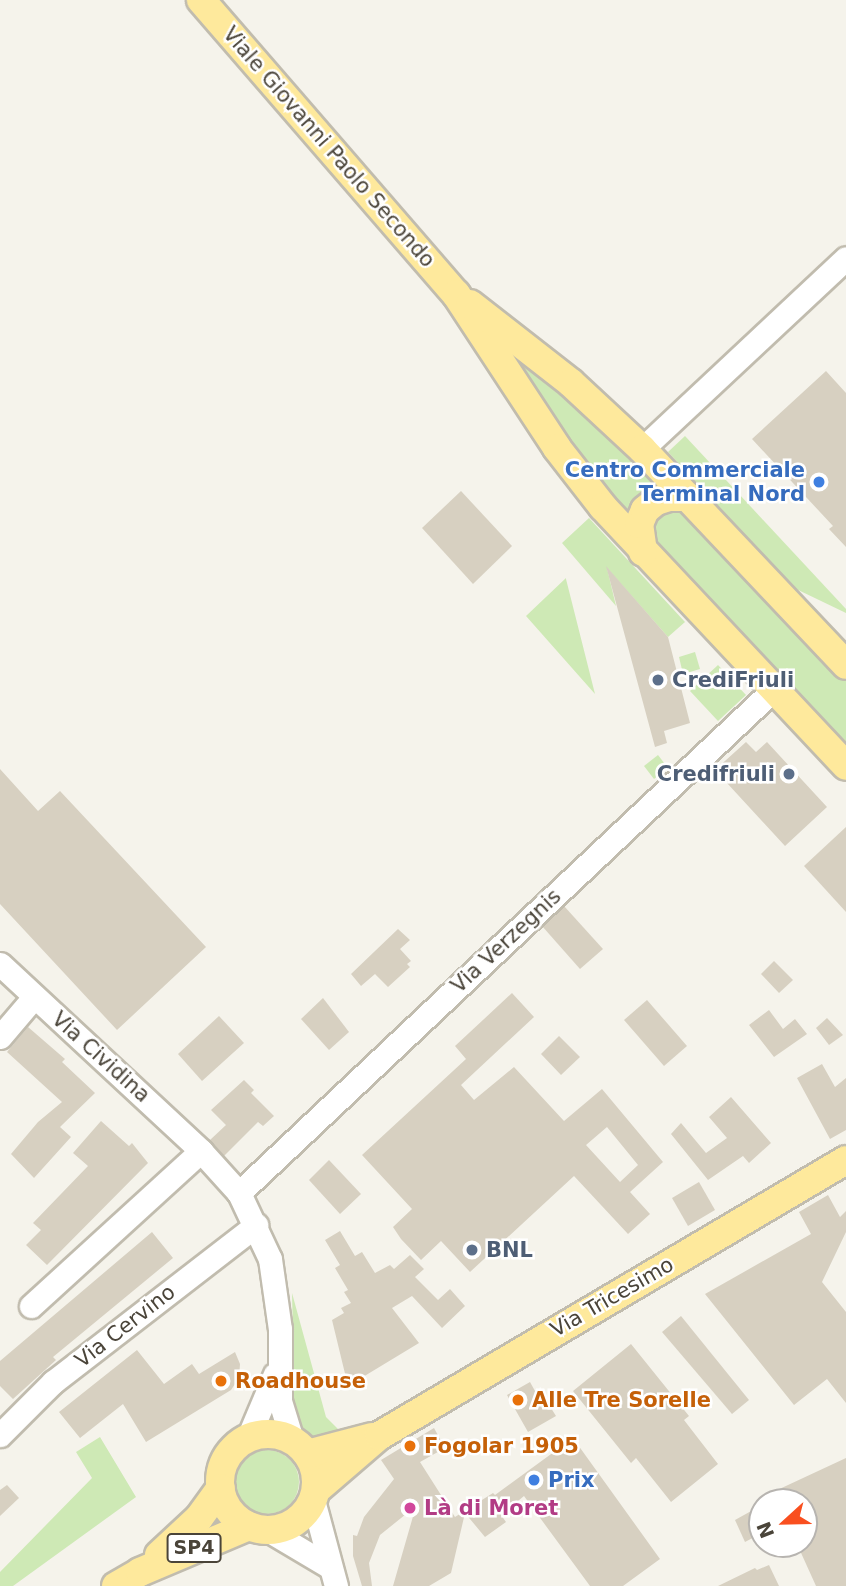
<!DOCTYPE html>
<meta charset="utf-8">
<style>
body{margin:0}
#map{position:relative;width:846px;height:1586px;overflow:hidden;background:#f5f3eb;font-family:"DejaVu Sans",sans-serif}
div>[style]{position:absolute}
.green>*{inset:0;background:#cee9b5}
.round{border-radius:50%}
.building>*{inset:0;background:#d7d0c1}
.roads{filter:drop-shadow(2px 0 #c1bcae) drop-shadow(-2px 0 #c1bcae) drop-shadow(0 2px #c1bcae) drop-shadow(0 -2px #c1bcae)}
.minor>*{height:23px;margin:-11.5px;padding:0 11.5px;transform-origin:11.5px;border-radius:11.5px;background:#fff}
.major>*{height:28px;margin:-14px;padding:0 14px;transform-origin:14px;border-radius:14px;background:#fee99c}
.major>.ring{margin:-14px;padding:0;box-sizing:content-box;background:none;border:28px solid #fee99c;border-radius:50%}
.dots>*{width:19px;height:19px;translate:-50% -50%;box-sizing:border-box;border:4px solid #fff;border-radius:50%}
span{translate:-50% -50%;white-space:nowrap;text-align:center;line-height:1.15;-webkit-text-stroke:5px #fff;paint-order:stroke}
.shield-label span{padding:2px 5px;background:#fff;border:2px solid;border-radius:5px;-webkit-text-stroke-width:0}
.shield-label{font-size:19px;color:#4a4439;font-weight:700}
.street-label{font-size:21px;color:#4a4439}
.shop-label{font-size:21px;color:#366cbe;font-weight:700}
.right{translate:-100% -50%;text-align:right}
.left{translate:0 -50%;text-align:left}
.service-label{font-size:21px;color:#4e5e75;font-weight:700}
.food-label{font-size:21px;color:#c56008;font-weight:700}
.hotel-label{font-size:21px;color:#b23c85;font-weight:700}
.north{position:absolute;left:748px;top:1488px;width:70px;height:70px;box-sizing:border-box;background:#fff;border:2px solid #b7b4b0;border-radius:50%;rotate:248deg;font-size:19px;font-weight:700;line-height:28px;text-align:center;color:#4a4439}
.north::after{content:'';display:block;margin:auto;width:24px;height:32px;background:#f94f1f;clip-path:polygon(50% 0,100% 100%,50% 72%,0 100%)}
</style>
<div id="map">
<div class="green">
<i style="clip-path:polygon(496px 332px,669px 490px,635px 523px,604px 489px,494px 337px)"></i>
<i style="clip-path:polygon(685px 436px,846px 609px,846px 613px,794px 588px,668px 452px)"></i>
<i style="clip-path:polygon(667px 507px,692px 513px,846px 680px,846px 747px,659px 547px,653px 539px,653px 523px)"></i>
<i style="clip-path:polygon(589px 518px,685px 622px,668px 637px,607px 568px,616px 606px,562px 543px)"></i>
<i style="clip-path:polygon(566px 578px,566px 579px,595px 694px,526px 616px)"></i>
<i style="clip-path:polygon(695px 652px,700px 669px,683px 674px,679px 657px)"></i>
<i style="clip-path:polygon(718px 665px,746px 695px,718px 721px,690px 691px)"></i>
<i style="clip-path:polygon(658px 755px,668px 768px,654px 779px,644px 766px)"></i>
<i style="clip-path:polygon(292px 1293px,326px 1417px,338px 1429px,350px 1429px,313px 1438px,296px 1423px,287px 1393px,293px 1335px)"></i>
<i style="clip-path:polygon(100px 1437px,136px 1497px,13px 1586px,0 1586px,0 1572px,92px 1478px,76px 1452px)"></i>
<i class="round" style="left:235px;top:1450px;width:64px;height:64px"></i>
</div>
<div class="building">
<i style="clip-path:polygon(826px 371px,846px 393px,846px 547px,829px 529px,833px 526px,752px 439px)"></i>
<i style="clip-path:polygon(461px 491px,512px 546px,473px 584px,422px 528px)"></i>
<i style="clip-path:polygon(606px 566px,668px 637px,690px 723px,664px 731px,667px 743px,655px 747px)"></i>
<i style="clip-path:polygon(746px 742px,756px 752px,767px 742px,827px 807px,785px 846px,715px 770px)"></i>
<i style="clip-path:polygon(0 769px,38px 811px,60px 791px,206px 947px,117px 1030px,0 904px)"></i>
<i style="clip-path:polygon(846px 827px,846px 912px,804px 866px)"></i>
<i style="clip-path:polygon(564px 906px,603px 949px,580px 969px,542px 926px)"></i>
<i style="clip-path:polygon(398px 929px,410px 940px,400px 949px,411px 961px,407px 964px,410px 967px,388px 987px,375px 974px,361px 986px,351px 974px)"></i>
<i style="clip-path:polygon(774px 961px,793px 980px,779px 993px,761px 974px)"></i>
<i style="clip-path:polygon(evenodd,512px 993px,534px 1017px,461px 1085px,474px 1100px,514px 1067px,564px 1121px,602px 1089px,663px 1162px,630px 1192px,650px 1214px,628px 1234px,574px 1176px,470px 1272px,441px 1241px,421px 1260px,401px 1239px,393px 1227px,412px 1209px,362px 1155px,466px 1059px,455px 1046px,512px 993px,607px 1127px,638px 1165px,620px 1182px,586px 1145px,607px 1127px)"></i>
<i style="clip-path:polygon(323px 998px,349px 1032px,329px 1050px,301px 1019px)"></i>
<i style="clip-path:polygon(647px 1000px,687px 1046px,664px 1066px,624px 1020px)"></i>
<i style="clip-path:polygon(769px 1010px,783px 1029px,795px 1019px,807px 1034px,774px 1057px,749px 1025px)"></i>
<i style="clip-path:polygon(219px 1016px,244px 1043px,202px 1081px,178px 1054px)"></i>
<i style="clip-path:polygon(827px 1018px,843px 1035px,829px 1045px,816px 1028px)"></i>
<i style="clip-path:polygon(28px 1027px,65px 1059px,62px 1062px,95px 1093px,60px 1127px,71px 1137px,34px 1178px,11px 1154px,38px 1122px,62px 1102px,7px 1052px)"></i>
<i style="clip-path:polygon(559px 1036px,580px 1057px,561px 1075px,541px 1054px)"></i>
<i style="clip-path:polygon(822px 1064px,835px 1087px,846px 1078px,846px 1130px,830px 1139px,797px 1078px)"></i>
<i style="clip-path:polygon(244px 1080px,254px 1090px,251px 1093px,274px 1116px,263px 1126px,258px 1122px,224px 1156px,210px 1140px,226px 1125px,211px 1110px)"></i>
<i style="clip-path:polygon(731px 1097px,771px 1143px,749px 1163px,743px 1156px,708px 1180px,671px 1134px,681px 1123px,706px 1153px,727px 1138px,709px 1117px)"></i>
<i style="clip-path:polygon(101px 1121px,129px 1146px,132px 1143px,148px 1163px,47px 1265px,26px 1245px,41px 1230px,33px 1223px,88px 1166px,73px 1153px)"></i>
<i style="clip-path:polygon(329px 1160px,361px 1194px,340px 1214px,309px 1180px)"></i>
<i style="clip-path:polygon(699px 1182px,715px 1210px,688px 1226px,672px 1198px)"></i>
<i style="clip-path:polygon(828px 1195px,840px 1217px,846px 1211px,846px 1232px,822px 1282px,846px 1312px,846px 1403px,827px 1379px,794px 1405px,705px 1294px,811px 1234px,799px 1212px)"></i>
<i style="clip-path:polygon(340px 1231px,355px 1256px,362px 1252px,375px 1273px,390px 1265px,394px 1269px,410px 1255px,424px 1269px,415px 1277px,438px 1300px,450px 1289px,465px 1306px,442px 1328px,412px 1296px,392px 1308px,419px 1343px,348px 1386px,332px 1320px,344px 1313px,341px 1308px,351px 1303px,344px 1292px,348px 1290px,335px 1268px,340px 1265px,325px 1240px)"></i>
<i style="clip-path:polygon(152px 1232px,173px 1258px,53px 1357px,56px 1360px,13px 1399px,0 1386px,0 1361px)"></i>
<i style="clip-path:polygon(681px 1316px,749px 1400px,732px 1414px,662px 1332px)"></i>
<i style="clip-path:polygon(631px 1344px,689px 1416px,684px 1420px,718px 1464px,671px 1502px,636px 1458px,631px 1463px,573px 1391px)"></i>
<i style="clip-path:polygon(137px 1350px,164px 1384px,192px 1364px,199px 1374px,235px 1352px,240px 1364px,239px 1378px,231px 1390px,146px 1442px,123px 1404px,80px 1438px,59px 1412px)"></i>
<i style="clip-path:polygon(530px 1382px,535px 1391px,539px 1389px,556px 1416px,528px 1432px,507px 1395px)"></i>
<i style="clip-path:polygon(434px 1428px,445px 1448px,420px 1462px,455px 1517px,493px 1493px,495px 1495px,573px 1438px,660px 1559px,623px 1586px,590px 1586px,524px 1496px,501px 1515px,506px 1522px,485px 1537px,465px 1513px,451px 1573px,429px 1586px,393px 1586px,416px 1506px,380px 1535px,369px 1563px,372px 1586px,362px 1586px,353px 1556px,353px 1535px,357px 1536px,364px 1517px,394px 1479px,381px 1460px)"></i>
<i style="clip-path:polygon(846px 1458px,846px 1586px,816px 1586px,797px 1544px,804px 1544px,804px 1502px,777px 1502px,773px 1492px)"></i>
<i style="clip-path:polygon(7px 1485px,19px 1498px,0 1516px,0 1490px)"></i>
<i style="clip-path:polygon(753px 1510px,762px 1533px,745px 1542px,735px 1520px)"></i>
<i style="clip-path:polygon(769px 1565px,779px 1586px,718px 1586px,755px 1568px,757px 1570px)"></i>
</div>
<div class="roads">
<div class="minor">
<i style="left:642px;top:449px;width:279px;rotate:-43.1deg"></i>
<i style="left:0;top:964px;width:275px;rotate:42.9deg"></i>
<i style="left:201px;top:1151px;width:57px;rotate:47.9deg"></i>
<i style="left:239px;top:1193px;width:73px;rotate:64.8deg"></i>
<i style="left:270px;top:1259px;width:71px;rotate:81.9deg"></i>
<i style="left:280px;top:1329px;width:72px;rotate:90deg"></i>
<i style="left:280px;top:1401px;width:41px;rotate:72.9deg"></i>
<i style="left:0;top:1037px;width:52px;rotate:-49.6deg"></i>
<i style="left:239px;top:1193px;width:734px;rotate:-43.29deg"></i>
<i style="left:31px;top:1306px;width:230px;rotate:-42.4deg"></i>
<i style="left:0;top:1435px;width:75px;rotate:-45deg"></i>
<i style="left:53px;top:1382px;width:257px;rotate:-37.7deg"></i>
<i style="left:248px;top:1438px;width:69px;rotate:-67.1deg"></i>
<i style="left:313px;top:1500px;width:89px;rotate:75deg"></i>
<i style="left:268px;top:1530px;width:72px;rotate:30.8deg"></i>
</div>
<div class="major">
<i style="left:201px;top:0;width:389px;rotate:49.1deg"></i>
<i style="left:456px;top:294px;width:184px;rotate:56.7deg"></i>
<i style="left:557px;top:448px;width:75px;rotate:52.1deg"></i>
<i style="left:603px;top:507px;width:355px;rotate:46.8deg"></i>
<i style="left:470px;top:304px;width:128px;rotate:38deg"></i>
<i style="left:571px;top:383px;width:97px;rotate:42.9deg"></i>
<i style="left:642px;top:449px;width:297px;rotate:46.6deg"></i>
<i style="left:643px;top:552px;width:28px;rotate:-98deg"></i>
<i style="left:639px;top:524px;width:15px;rotate:-67deg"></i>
<i style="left:645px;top:510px;width:14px;rotate:-39deg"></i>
<i style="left:656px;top:501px;width:14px;rotate:-17deg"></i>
<i style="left:669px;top:497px;width:19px"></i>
<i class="ring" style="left:220px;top:1434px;width:68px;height:68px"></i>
<i style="left:307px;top:1454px;width:67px;rotate:-14.7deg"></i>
<i style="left:316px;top:1490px;width:83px;rotate:-40.6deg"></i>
<i style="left:379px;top:1436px;width:542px;rotate:-30.58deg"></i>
<i style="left:159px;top:1555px;width:54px;rotate:-42.8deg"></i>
<i style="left:199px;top:1518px;width:37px;rotate:-54deg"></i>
<i style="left:116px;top:1586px;width:28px;rotate:-30deg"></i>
<i style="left:140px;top:1572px;width:118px;rotate:-22.9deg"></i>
</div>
</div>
<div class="dots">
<i style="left:819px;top:482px;background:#3f7fe0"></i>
<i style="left:658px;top:680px;background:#5c6f8a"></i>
<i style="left:789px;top:774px;background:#5c6f8a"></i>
<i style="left:472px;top:1250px;background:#5c6f8a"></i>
<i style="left:221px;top:1381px;background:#e8710a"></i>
<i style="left:518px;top:1400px;background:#e8710a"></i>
<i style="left:410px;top:1446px;background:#e8710a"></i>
<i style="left:534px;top:1480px;background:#3f7fe0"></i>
<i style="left:410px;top:1508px;background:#d1479c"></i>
</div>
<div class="shield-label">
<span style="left:194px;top:1548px">SP4</span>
</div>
<div class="street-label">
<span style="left:329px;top:147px;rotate:49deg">Viale Giovanni Paolo Secondo</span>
<span style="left:506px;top:941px;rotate:-43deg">Via Verzegnis</span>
<span style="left:101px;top:1057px;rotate:42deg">Via Cividina</span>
<span style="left:612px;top:1297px;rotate:-30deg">Via Tricesimo</span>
<span style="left:125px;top:1326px;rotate:-38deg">Via Cervino</span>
</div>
<div class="shop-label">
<span class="right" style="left:805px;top:482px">Centro Commerciale<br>Terminal Nord</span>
<span class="left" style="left:548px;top:1480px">Prix</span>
</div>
<div class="service-label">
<span class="left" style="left:672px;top:680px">CrediFriuli</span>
<span class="right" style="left:775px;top:774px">Credifriuli</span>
<span class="left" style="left:486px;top:1250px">BNL</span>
</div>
<div class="food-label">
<span class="left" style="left:235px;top:1381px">Roadhouse</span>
<span class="left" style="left:532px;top:1400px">Alle Tre Sorelle</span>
<span class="left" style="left:424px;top:1446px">Fogolar 1905</span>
</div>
<div class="hotel-label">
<span class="left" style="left:424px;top:1508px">Là di Moret</span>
</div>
<div class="north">N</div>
</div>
